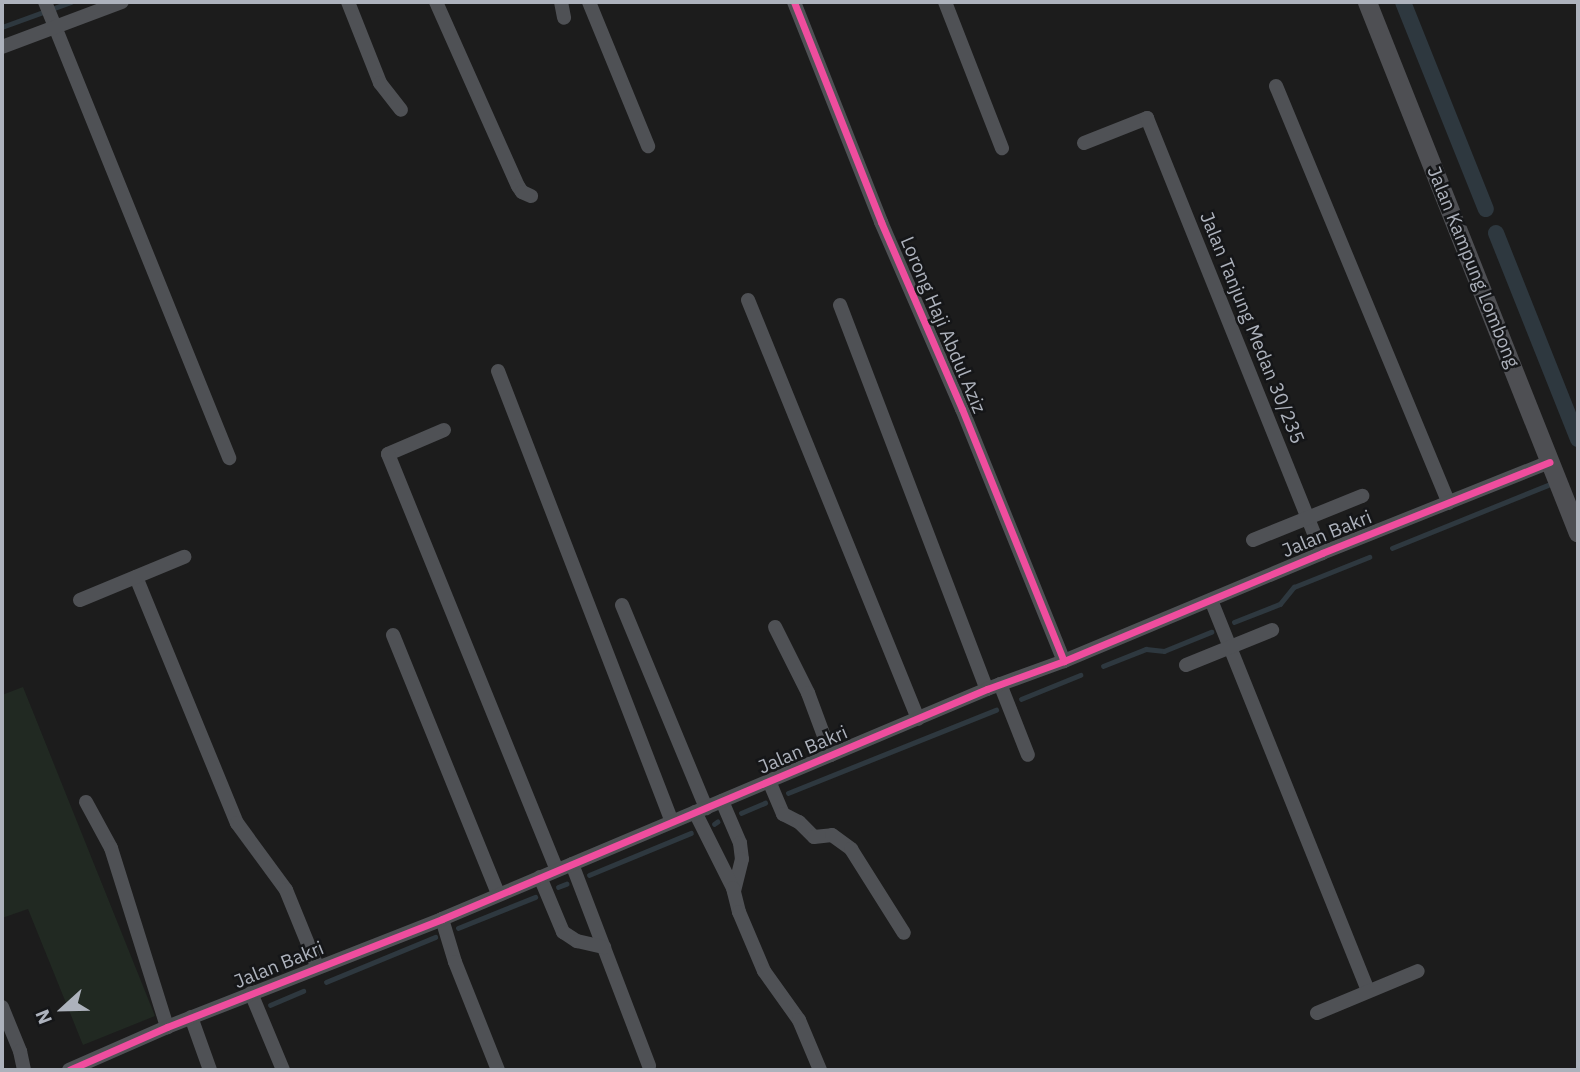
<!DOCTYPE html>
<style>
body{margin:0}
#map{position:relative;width:1580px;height:1072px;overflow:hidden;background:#1c1c1c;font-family:"IBM Plex Sans",sans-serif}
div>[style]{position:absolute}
.green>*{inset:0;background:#212922}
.stream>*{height:4.5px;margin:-2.25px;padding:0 2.25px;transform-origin:2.25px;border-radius:2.25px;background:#2e383f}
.canal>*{height:16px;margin:-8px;padding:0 8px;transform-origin:8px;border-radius:8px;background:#2e383f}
.street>*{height:14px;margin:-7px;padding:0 7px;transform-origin:7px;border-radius:7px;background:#4f5155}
.secondary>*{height:19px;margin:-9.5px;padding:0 9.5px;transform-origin:9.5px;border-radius:9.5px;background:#4e4f53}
.cycleway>*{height:7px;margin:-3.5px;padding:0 3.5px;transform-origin:3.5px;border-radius:3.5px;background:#ef4d9e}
span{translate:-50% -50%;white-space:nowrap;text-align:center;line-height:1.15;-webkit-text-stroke:5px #151618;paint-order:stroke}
.street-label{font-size:19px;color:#adb2bc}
.frame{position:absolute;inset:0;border:4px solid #adb2bc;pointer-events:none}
.north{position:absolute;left:28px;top:974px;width:70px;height:70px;-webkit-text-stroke:5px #151618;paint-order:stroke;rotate:248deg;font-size:19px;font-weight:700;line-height:28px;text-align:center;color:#adb2bc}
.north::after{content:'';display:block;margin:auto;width:24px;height:32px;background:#adb2bc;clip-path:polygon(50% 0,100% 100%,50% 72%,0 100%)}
</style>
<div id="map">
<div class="green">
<i style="clip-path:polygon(23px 687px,155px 1016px,83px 1045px,28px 909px,2px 918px,2px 695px)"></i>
</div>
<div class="stream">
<i style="left:2px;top:27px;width:73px;rotate:-19.9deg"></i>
<i style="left:1392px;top:548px;width:168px;rotate:-22deg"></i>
<i style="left:1234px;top:622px;width:49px;rotate:-21.4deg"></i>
<i style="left:1280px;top:604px;width:22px;rotate:-51deg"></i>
<i style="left:1294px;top:587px;width:81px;rotate:-21.8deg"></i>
<i style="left:1103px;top:666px;width:46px;rotate:-21.6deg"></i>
<i style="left:1146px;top:649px;width:18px;rotate:6deg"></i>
<i style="left:1164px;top:651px;width:51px;rotate:-22deg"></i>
<i style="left:1021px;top:699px;width:64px;rotate:-22.1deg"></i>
<i style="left:788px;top:793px;width:224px;rotate:-21.8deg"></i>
<i style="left:741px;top:813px;width:26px;rotate:-23deg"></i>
<i style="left:714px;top:824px;width:4px;rotate:-34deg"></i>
<i style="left:589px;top:875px;width:110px;rotate:-22.4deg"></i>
<i style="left:558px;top:887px;width:9px;rotate:-21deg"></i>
<i style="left:458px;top:928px;width:83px;rotate:-21.9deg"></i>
<i style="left:326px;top:982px;width:118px;rotate:-22.4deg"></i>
<i style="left:270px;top:1005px;width:36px;rotate:-23deg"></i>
</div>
<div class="canal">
<i style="left:1403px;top:2px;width:223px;rotate:68.2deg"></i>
<i style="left:1496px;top:233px;width:222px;rotate:68.3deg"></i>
</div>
<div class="street">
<i style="left:45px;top:2px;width:492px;rotate:68deg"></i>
<i style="left:348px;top:2px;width:87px;rotate:68.4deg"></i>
<i style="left:380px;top:83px;width:34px;rotate:52deg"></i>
<i style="left:436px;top:2px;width:201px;rotate:66deg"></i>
<i style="left:518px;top:186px;width:7px;rotate:56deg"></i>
<i style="left:522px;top:192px;width:10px;rotate:24deg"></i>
<i style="left:561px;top:2px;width:16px;rotate:79deg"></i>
<i style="left:589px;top:2px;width:156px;rotate:67.7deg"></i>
<i style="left:794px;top:2px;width:237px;rotate:68.4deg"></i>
<i style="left:881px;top:222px;width:204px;rotate:66.6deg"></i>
<i style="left:962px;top:409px;width:272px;rotate:68deg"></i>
<i style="left:945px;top:2px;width:157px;rotate:68.7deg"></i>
<i style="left:2px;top:47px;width:128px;rotate:-20.6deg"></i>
<i style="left:1276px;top:86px;width:451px;rotate:67.5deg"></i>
<i style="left:1084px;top:143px;width:68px;rotate:-21.6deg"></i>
<i style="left:1147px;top:118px;width:469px;rotate:68.1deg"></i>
<i style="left:748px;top:300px;width:452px;rotate:67.9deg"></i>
<i style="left:840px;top:305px;width:411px;rotate:69.1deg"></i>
<i style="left:498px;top:371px;width:483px;rotate:68.9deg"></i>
<i style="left:444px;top:430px;width:61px;rotate:156.8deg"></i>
<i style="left:388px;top:454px;width:449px;rotate:67.9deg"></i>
<i style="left:1253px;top:540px;width:118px;rotate:-22deg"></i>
<i style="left:136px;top:577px;width:266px;rotate:67.7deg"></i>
<i style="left:237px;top:823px;width:83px;rotate:53.8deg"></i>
<i style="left:286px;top:890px;width:82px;rotate:67.8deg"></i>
<i style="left:80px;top:600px;width:113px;rotate:-22.5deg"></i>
<i style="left:1211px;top:600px;width:421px;rotate:68.1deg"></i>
<i style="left:622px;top:605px;width:220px;rotate:67.5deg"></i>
<i style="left:775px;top:627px;width:74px;rotate:63.4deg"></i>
<i style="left:808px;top:693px;width:66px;rotate:69.6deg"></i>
<i style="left:393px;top:635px;width:279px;rotate:67.9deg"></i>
<i style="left:1186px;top:665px;width:93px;rotate:-22.1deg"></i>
<i style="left:1000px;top:684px;width:76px;rotate:68.5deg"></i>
<i style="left:769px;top:781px;width:36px;rotate:67deg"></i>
<i style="left:783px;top:814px;width:18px;rotate:27deg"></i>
<i style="left:799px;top:822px;width:21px;rotate:45deg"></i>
<i style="left:814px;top:837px;width:18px;rotate:-6deg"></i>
<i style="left:832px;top:835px;width:24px;rotate:36deg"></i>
<i style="left:851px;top:849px;width:99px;rotate:57.8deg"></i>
<i style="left:722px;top:801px;width:46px;rotate:66.8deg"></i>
<i style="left:740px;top:843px;width:16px;rotate:83deg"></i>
<i style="left:742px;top:859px;width:33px;rotate:104deg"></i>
<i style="left:86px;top:802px;width:52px;rotate:61.5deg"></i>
<i style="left:111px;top:848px;width:188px;rotate:72.6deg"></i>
<i style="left:695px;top:812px;width:85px;rotate:63.4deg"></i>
<i style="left:733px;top:888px;width:25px;rotate:76deg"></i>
<i style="left:739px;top:912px;width:64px;rotate:67deg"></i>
<i style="left:764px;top:971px;width:60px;rotate:54.5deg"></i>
<i style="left:799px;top:1020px;width:54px;rotate:67.2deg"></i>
<i style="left:572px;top:864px;width:216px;rotate:69.1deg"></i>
<i style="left:540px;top:877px;width:60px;rotate:67.3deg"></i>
<i style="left:563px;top:932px;width:17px;rotate:33deg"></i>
<i style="left:577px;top:941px;width:28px;rotate:13deg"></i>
<i style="left:442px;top:919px;width:45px;rotate:73.2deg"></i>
<i style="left:455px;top:962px;width:116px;rotate:68.3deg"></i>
<i style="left:251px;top:993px;width:83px;rotate:67.4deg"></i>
<i style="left:2px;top:1007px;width:48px;rotate:67.8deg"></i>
<i style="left:20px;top:1051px;width:19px;rotate:78deg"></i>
<i style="left:1317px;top:1013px;width:109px;rotate:-22.6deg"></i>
<i style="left:191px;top:1017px;width:56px;rotate:70.3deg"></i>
<i style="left:69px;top:1070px;width:107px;rotate:-23.7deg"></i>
<i style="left:167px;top:1027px;width:295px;rotate:-21.4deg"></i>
<i style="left:442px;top:919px;width:592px;rotate:-22.88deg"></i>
<i style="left:987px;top:689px;width:82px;rotate:-20deg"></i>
<i style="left:1064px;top:661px;width:280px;rotate:-22.7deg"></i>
<i style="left:1322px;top:553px;width:245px;rotate:-21.8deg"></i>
</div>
<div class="secondary">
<i style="left:1367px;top:2px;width:571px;rotate:68.33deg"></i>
</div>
<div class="cycleway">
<i style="left:794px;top:2px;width:237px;rotate:68.4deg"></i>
<i style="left:881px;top:222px;width:204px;rotate:66.6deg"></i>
<i style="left:962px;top:409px;width:272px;rotate:68deg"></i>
<i style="left:69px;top:1070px;width:107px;rotate:-23.7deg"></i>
<i style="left:167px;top:1027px;width:295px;rotate:-21.4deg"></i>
<i style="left:442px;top:919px;width:592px;rotate:-22.88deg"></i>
<i style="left:987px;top:689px;width:82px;rotate:-20deg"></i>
<i style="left:1064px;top:661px;width:280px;rotate:-22.7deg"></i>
<i style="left:1322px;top:553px;width:245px;rotate:-21.8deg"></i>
</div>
<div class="street-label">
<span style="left:1473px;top:267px;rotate:68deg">Jalan Kampung Lombong</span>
<span style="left:943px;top:325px;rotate:67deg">Lorong Haji Abdul Aziz</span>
<span style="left:1252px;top:328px;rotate:68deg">Jalan Tanjung Medan 30/235</span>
<span style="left:1327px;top:534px;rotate:-22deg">Jalan Bakri</span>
<span style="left:803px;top:750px;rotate:-23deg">Jalan Bakri</span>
<span style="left:279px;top:965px;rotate:-22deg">Jalan Bakri</span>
</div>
<div class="frame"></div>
<div class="north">N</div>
</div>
